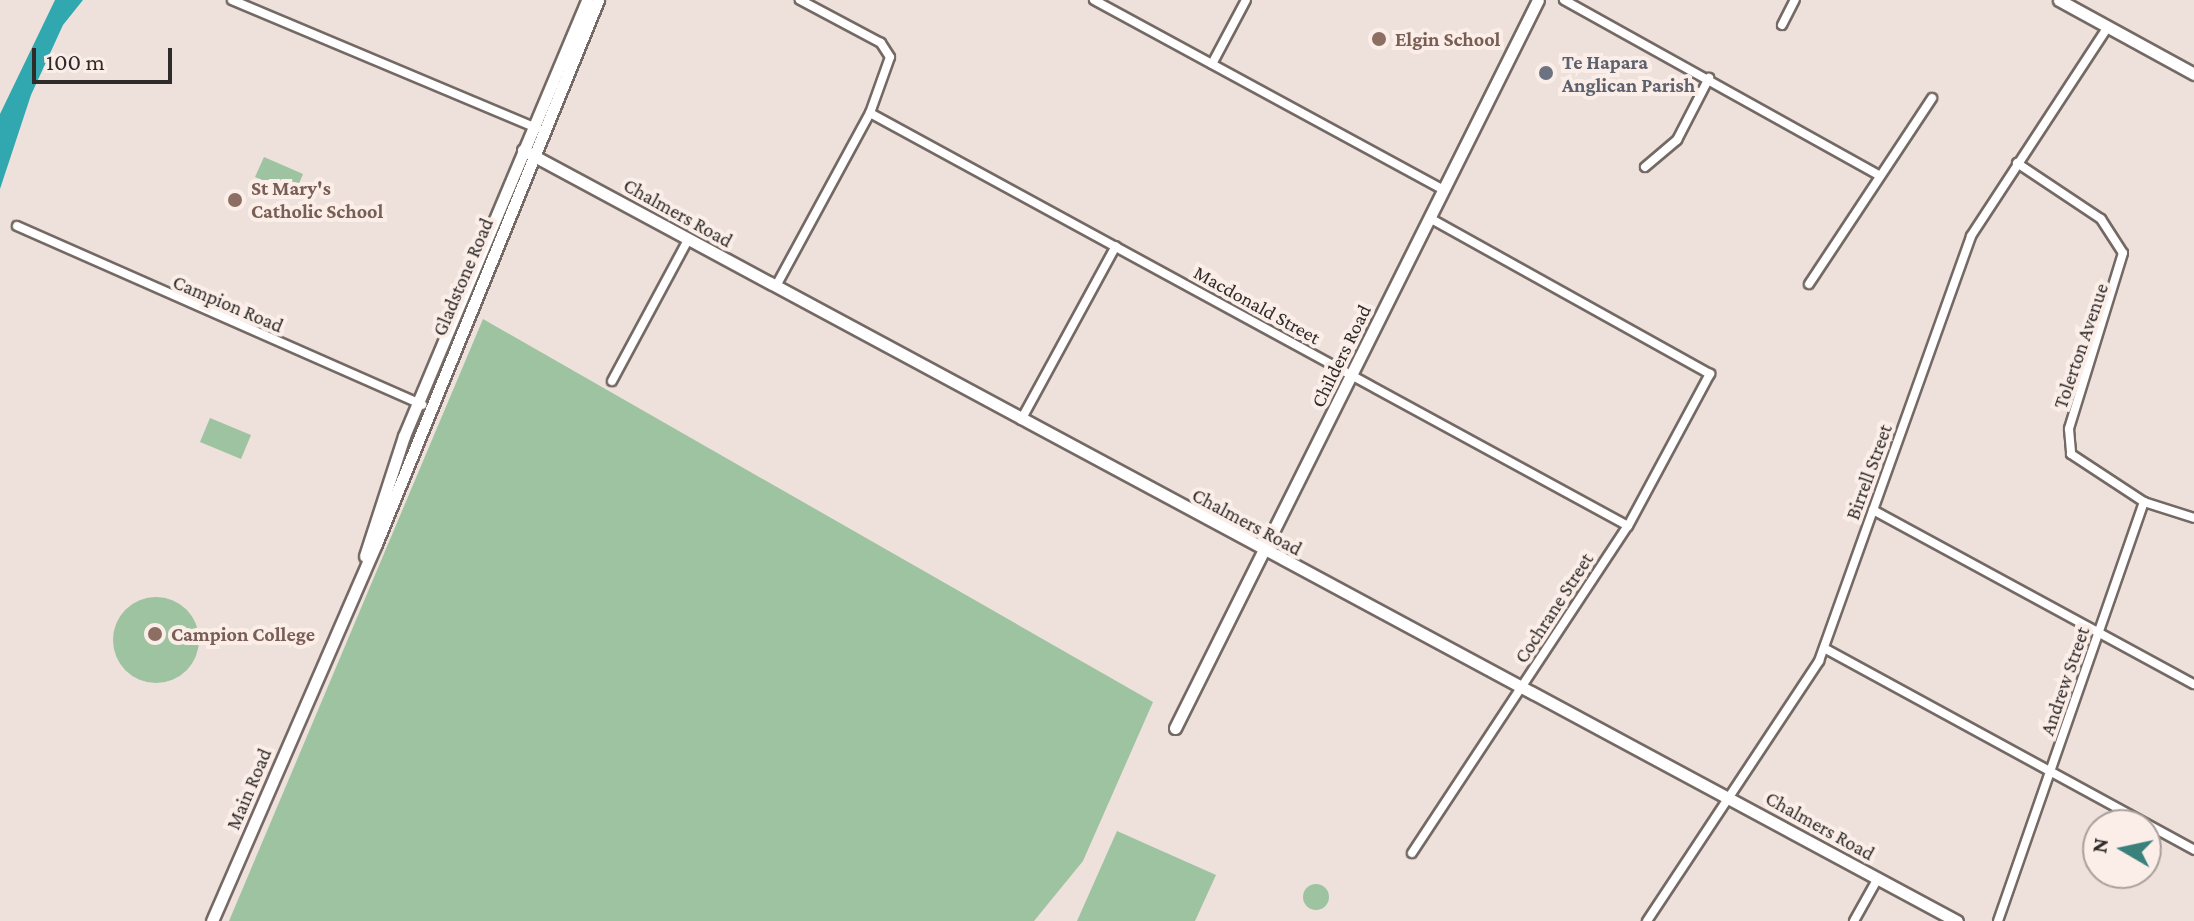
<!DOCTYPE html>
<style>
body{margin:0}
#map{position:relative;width:2194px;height:921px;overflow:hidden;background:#eee1db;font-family:"Crimson Pro",serif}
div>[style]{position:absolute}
.green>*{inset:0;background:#9dc3a1}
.round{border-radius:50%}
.water>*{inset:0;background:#31a8af}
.roads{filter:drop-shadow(2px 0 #746964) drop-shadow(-2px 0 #746964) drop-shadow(0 2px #746964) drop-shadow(0 -2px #746964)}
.street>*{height:8px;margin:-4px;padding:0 4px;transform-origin:4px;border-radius:4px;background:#fff}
.secondary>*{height:11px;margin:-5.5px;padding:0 5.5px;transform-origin:5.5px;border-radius:5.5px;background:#fff}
.dots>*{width:22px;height:22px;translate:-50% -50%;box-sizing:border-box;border:4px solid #fbeee8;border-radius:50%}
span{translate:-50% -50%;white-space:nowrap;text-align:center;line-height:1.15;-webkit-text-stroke:8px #fbeee8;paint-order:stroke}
.education-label{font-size:20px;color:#785e54;font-weight:700}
.left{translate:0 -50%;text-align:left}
.worship-label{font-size:20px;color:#5b616d;font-weight:700}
.street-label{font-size:20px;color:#2f2b29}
.north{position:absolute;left:2082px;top:809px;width:80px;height:80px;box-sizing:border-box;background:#fbeee8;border:2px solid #a9a09c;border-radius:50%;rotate:279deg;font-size:22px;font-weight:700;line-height:32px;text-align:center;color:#2f2b29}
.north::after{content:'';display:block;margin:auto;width:28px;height:36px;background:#3a817b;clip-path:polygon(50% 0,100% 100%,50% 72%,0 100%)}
.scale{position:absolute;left:32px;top:48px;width:140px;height:36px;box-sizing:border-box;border:4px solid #2f2b29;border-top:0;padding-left:10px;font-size:24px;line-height:28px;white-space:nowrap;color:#2f2b29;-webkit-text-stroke:6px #fbeee8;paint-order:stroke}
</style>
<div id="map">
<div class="green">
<i style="clip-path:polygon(264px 157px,303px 174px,295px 193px,255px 177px)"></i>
<i style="clip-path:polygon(483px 319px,1153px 702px,1083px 861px,1034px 921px,229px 921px)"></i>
<i style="clip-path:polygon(210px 418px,251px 435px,241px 459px,200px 442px)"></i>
<i class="round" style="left:113px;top:597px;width:86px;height:86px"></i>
<i style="clip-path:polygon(1117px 831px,1216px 875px,1195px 921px,1077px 921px)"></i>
<i class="round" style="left:1303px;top:884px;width:26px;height:26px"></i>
</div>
<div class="water">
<i style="clip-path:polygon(55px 0,83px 0,63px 25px,31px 95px,0 189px,0 114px)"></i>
</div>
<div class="roads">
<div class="street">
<i style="left:232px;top:0;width:331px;rotate:22.8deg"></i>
<i style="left:1094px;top:0;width:398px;rotate:28.5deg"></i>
<i style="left:1564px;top:0;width:360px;rotate:29.1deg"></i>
<i style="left:1782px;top:25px;width:28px;rotate:-63deg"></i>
<i style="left:1212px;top:64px;width:72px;rotate:-62deg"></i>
<i style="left:870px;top:113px;width:863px;rotate:28.58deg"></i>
<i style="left:2017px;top:163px;width:101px;rotate:33.7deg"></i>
<i style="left:2101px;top:219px;width:40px;rotate:57.1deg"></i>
<i style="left:2123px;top:253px;width:184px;rotate:107.1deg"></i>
<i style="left:2069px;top:429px;width:25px;rotate:85deg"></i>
<i style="left:2071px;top:454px;width:87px;rotate:33.3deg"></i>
<i style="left:2144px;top:502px;width:52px;rotate:17.7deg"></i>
<i style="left:1645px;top:167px;width:42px;rotate:-40.2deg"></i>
<i style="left:1677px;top:140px;width:70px;rotate:-62.7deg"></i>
<i style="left:17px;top:226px;width:443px;rotate:23.8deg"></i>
<i style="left:1809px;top:284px;width:223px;rotate:-56.5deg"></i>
<i style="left:776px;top:286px;width:197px;rotate:-61.5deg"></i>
<i style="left:870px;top:113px;width:59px;rotate:-70.3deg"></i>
<i style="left:890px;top:57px;width:17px;rotate:-123deg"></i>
<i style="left:881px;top:43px;width:92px;rotate:-152deg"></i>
<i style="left:612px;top:381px;width:162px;rotate:-61.7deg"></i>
<i style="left:1021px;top:420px;width:198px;rotate:-61.4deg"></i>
<i style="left:1873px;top:510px;width:365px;rotate:28.5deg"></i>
<i style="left:1824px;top:648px;width:422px;rotate:28.6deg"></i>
<i style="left:1412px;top:853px;width:392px;rotate:-56.6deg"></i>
<i style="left:1628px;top:526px;width:173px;rotate:-61.7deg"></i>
<i style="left:1710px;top:374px;width:321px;rotate:-150.9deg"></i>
<i style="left:1647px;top:921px;width:312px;rotate:-56.5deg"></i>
<i style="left:1819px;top:661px;width:451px;rotate:-70.3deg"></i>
<i style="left:1971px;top:236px;width:250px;rotate:-56.8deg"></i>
<i style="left:1854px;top:921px;width:49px;rotate:-60.8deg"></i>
<i style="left:1998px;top:921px;width:444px;rotate:-70.8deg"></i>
</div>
<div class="secondary">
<i style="left:2059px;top:0;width:154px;rotate:28.7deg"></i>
<i style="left:523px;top:150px;width:1628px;rotate:28.27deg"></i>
<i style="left:365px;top:556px;width:126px;rotate:-72deg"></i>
<i style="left:404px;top:436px;width:473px;rotate:-67.2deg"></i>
<i style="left:1175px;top:728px;width:813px;rotate:-63.5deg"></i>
<i style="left:212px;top:921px;width:411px;rotate:-66.5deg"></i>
<i style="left:376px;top:544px;width:588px;rotate:-67.8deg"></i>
</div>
</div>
<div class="dots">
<i style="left:1379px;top:39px;background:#8d6e63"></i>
<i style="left:1546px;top:73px;background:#6b7280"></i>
<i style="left:235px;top:200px;background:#8d6e63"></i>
<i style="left:155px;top:634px;background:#8d6e63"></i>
</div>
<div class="education-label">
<span class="left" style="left:1395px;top:39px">Elgin School</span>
<span class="left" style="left:251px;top:200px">St Mary's<br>Catholic School</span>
<span class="left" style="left:171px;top:634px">Campion College</span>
</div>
<div class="worship-label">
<span class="left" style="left:1562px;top:74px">Te Hapara<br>Anglican Parish</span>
</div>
<div class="street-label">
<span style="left:678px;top:213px;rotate:29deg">Chalmers Road</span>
<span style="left:463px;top:277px;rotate:-67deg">Gladstone Road</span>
<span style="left:228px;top:304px;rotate:23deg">Campion Road</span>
<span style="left:1257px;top:305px;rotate:29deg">Macdonald Street</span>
<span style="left:2081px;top:346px;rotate:-71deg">Tolerton Avenue</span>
<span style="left:1341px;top:356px;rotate:-64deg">Childers Road</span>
<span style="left:1869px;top:472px;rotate:-70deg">Birrell Street</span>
<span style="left:1247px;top:522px;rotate:28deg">Chalmers Road</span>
<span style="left:1554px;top:608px;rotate:-57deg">Cochrane Street</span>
<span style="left:2065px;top:681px;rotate:-71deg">Andrew Street</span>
<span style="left:249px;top:789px;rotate:-67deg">Main Road</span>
<span style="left:1820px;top:826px;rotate:29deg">Chalmers Road</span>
</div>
<div class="north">N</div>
<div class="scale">100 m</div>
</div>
